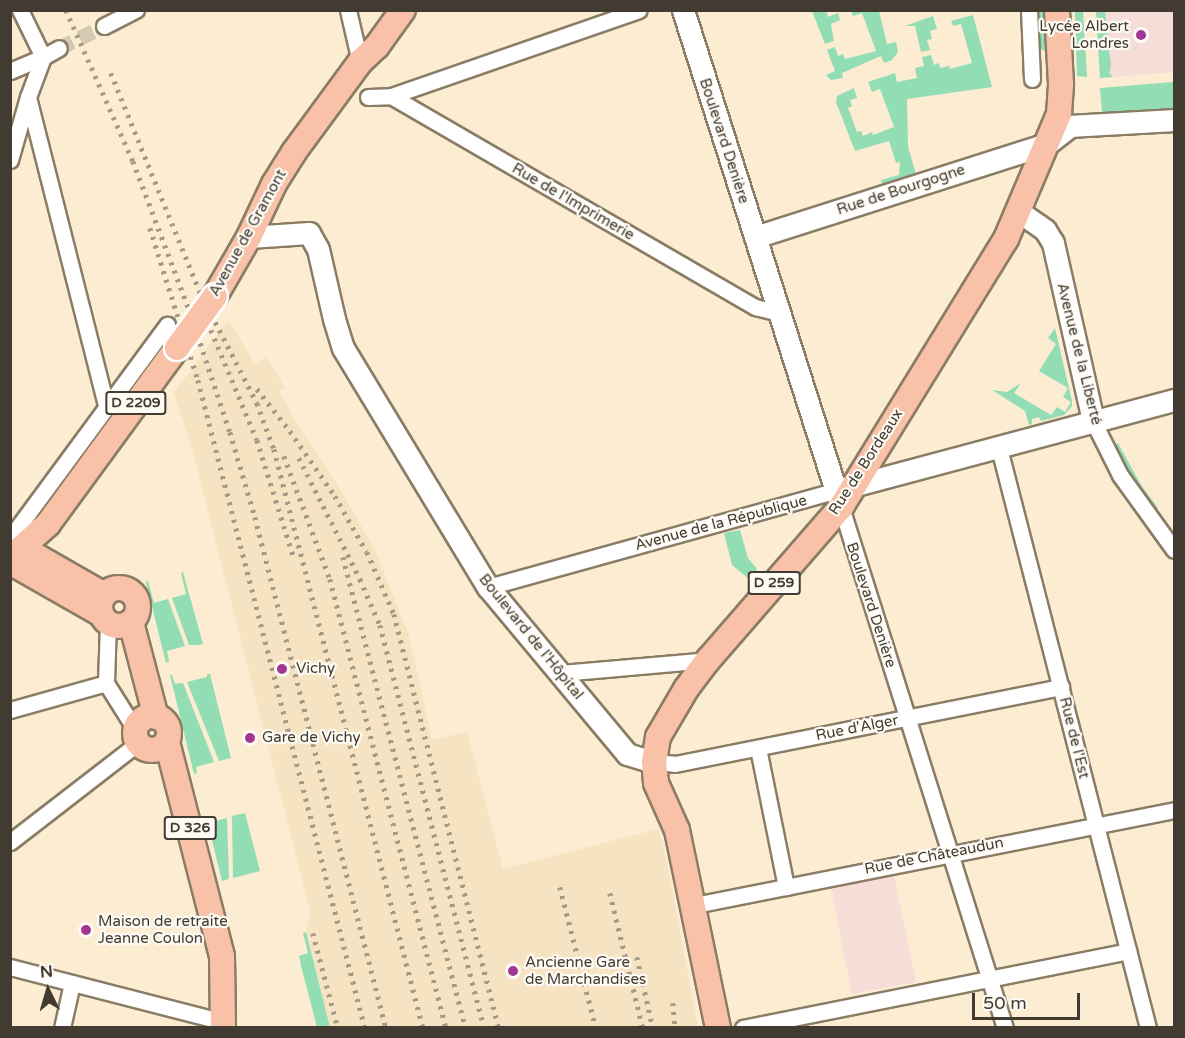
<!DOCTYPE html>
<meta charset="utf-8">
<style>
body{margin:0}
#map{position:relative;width:1185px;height:1038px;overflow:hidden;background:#fbecd2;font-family:"Varela Round",sans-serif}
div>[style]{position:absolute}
.built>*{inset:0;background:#f6e3c2}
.education>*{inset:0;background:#f7ddd8}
.green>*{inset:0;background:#92ddb4}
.street-tunnel>*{height:15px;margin-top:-7.5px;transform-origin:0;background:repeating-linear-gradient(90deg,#d6c9b2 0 15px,transparent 0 23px)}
.roads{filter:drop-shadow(2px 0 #8a7c65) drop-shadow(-2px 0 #8a7c65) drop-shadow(0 2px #8a7c65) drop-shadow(0 -2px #8a7c65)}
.street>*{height:15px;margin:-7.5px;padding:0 7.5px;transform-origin:7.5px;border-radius:7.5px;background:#fff}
.secondary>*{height:21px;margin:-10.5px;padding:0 10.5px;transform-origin:10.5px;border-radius:10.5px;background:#fff}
.primary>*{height:24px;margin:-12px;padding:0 12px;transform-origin:12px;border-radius:12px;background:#f9c1a8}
.primary>.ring{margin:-12px;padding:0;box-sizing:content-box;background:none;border:24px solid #f9c1a8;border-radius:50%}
.rail>*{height:4.5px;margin-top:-2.25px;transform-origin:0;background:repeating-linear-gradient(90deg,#a59a88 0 3px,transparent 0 9px)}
.bridges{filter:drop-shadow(2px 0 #fff) drop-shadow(-2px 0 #fff) drop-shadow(0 2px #fff) drop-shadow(0 -2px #fff)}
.primary-bridge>*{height:24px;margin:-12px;padding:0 12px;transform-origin:12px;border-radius:12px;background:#f9c1a8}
.dots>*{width:16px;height:16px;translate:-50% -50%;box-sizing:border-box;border:3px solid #fefbf5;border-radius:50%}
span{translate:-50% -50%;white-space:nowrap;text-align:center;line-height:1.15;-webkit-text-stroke:4.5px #fefbf5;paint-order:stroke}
.shield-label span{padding:2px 4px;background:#fefbf5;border:2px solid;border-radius:4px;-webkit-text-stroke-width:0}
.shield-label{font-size:14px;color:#413b31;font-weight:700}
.poi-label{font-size:15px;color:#413b31}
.right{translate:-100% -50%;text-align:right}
.left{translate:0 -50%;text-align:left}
.street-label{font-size:15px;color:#413b31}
.frame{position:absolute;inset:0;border:12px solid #413b31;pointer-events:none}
.north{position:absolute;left:18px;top:960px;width:60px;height:60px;-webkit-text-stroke:4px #fefbf5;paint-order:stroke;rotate:355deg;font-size:16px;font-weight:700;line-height:24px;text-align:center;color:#413b31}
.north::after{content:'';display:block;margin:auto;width:21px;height:27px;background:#413b31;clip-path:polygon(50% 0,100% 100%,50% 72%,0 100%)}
.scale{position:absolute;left:972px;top:993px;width:108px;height:27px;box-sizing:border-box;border:3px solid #413b31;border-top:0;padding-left:8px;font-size:18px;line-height:21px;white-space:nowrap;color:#413b31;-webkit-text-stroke:4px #fefbf5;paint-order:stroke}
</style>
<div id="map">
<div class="built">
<i style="clip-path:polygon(228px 320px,255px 363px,267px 357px,285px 388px,279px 391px,297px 423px,341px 491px,375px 550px,409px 636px,432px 740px,467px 732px,503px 869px,658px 829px,666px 857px,698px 1027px,330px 1027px,306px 932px,310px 911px,190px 441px,174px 393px)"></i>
</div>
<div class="education">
<i style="clip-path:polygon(1105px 11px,1174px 11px,1174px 72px,1113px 77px,1109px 73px)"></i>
<i style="clip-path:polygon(894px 876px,916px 982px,852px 994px,831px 888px)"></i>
</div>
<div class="green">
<i style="clip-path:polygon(812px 11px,826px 11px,828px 17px,838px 13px,840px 20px,831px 24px,834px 41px,825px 44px)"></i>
<i style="clip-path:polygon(851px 11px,879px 11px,887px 44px,896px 42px,898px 52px,892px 60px,884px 63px,881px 56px,842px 73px,843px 78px,831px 80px,826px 75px,835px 71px,827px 50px,835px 47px,838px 56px,843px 54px,845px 59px,876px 51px,862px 13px,853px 16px)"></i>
<i style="clip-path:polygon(1035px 11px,1054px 11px,1050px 55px,1037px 46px)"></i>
<i style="clip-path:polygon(1075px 11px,1083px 11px,1087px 77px,1077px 76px)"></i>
<i style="clip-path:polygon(1096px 11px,1105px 11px,1111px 67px,1109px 73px,1113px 77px,1100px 78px)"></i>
<i style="clip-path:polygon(973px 15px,992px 87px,907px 99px,908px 147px,916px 174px,882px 184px,881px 180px,899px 175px,900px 162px,896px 163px,889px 141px,855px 151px,836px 102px,837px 96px,854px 88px,857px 98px,850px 100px,852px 106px,848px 108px,857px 132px,861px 131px,863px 136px,872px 132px,873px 135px,894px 127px,880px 89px,872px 92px,868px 82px,895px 73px,897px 82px,917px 78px,915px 68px,924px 66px,922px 57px,931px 55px,934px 65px,939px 63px,940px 68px,949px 66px,950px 69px,972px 63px,961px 24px,953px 26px,951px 21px)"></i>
<i style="clip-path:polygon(933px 16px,937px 29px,930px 31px,932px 39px,927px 40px,930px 50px,921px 52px,915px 26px,905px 26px)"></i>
<i style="clip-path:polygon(1174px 82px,1174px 108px,1102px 113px,1100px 88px)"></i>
<i style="clip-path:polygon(1055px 328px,1072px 401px,1072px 406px,1064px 415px,1041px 421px,1039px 417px,1032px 419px,1032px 424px,1029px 425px,1025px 411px,992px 390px,1007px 392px,1021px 383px,1014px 393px,1051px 415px,1057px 407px,1065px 412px,1071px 402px,1063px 397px,1068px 388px,1039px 371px,1056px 344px,1048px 338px)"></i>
<i style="clip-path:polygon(1118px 443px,1141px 485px,1158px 508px,1154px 511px,1126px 472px,1112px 446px)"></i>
<i style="clip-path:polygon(740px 530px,748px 558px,757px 569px,749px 579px,732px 565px,724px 533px)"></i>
<i style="clip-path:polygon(183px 572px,203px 644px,199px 645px,189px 645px,172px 598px,186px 594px,181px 573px)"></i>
<i style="clip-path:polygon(148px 581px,154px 603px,168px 599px,185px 646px,167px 651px,169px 662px,166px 663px,146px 582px)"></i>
<i style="clip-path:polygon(207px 674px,210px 674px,231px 758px,219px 761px,187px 682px,207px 677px)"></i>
<i style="clip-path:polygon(170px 675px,172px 675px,175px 684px,183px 683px,214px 762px,196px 767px,197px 773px,194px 774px)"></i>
<i style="clip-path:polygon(245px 813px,260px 871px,233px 878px,232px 816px)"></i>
<i style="clip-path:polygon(206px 816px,209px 816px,211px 822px,227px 818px,229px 879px,222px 881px)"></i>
<i style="clip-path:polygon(306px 932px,330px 1027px,317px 1027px,301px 966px,299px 956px,308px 953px,303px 933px)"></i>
</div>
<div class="street-tunnel">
<i style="left:59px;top:48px;width:50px;rotate:-26.1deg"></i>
</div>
<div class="roads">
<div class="street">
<i style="left:348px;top:10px;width:53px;rotate:77deg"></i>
<i style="left:1029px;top:10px;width:69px;rotate:87.5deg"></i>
<i style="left:104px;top:26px;width:36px;rotate:-27deg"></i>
<i style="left:10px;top:71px;width:36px;rotate:-23deg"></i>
<i style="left:43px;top:57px;width:52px;rotate:-116.1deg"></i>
<i style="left:391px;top:96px;width:262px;rotate:-19.1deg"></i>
<i style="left:28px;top:97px;width:318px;rotate:75.8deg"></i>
<i style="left:368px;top:97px;width:23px;rotate:-2deg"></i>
<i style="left:391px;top:96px;width:421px;rotate:30.1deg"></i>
<i style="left:755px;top:307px;width:25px;rotate:14deg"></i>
<i style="left:10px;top:160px;width:66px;rotate:-74.1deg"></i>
<i style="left:28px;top:97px;width:43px;rotate:-69.4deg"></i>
<i style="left:43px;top:57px;width:18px;rotate:-29deg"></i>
<i style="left:1093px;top:421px;width:60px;rotate:63.4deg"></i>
<i style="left:1120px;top:475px;width:92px;rotate:54.2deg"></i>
<i style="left:999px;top:448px;width:599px;rotate:75.59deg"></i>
<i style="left:841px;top:507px;width:546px;rotate:72.53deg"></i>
<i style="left:10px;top:538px;width:265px;rotate:-53.6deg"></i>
<i style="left:488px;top:587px;width:360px;rotate:-15.5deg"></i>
<i style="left:108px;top:622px;width:61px;rotate:91.9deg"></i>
<i style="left:106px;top:683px;width:54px;rotate:57.8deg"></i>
<i style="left:560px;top:673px;width:149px;rotate:-5deg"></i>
<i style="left:10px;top:710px;width:100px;rotate:-15.7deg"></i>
<i style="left:758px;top:748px;width:142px;rotate:78.6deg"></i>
<i style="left:654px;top:762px;width:21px;rotate:5deg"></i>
<i style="left:675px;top:764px;width:394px;rotate:-11.3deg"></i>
<i style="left:10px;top:842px;width:162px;rotate:-37.7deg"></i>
<i style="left:695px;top:905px;width:488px;rotate:-11.2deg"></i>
<i style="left:10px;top:967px;width:221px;rotate:14.4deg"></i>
<i style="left:62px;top:1028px;width:46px;rotate:-77.5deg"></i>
<i style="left:743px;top:1028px;width:393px;rotate:-11.3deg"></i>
</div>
<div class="secondary">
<i style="left:683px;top:10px;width:522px;rotate:72.36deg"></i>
<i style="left:1070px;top:126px;width:104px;rotate:-3.3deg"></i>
<i style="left:1018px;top:211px;width:33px;rotate:35deg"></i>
<i style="left:1045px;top:230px;width:15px;rotate:58deg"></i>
<i style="left:1053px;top:243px;width:182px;rotate:77.3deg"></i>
<i style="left:249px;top:237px;width:60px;rotate:-3.8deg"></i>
<i style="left:309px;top:233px;width:18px;rotate:61deg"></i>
<i style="left:318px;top:249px;width:72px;rotate:77.1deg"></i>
<i style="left:334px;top:319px;width:30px;rotate:73deg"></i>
<i style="left:343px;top:348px;width:280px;rotate:58.8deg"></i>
<i style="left:488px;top:587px;width:217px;rotate:50.2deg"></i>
<i style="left:627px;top:754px;width:28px;rotate:17deg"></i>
<i style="left:755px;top:237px;width:306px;rotate:-17.7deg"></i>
<i style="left:1047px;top:144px;width:29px;rotate:-38deg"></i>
<i style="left:845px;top:488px;width:341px;rotate:-15deg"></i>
</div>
<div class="primary">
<i style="left:215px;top:296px;width:68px;rotate:-60deg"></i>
<i style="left:249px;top:237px;width:59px;rotate:-64.7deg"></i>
<i style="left:274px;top:184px;width:38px;rotate:-58deg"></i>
<i style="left:294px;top:152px;width:112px;rotate:-53.7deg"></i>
<i style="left:360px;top:62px;width:23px;rotate:-43deg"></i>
<i style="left:377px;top:46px;width:44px;rotate:-54.2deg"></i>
<i style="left:36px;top:556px;width:78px;rotate:29.8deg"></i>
<i style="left:10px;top:558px;width:51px;rotate:-41.8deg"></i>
<i style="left:48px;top:524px;width:218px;rotate:-53.8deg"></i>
<i style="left:10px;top:562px;width:105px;rotate:29.7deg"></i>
<i class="ring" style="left:100px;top:588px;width:14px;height:14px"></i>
<i style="left:131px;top:622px;width:98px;rotate:75.3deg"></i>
<i class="ring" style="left:135px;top:716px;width:10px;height:10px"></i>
<i style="left:167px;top:742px;width:221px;rotate:75.6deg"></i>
<i style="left:222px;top:956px;width:72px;rotate:89.2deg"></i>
<i style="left:718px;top:1028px;width:202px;rotate:-101.7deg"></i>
<i style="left:677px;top:830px;width:51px;rotate:-114.1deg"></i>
<i style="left:656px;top:783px;width:21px;rotate:-95deg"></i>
<i style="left:654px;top:762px;width:25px;rotate:-81deg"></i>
<i style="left:658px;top:737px;width:56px;rotate:-59.7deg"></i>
<i style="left:686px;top:689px;width:36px;rotate:-53deg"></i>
<i style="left:708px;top:660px;width:203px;rotate:-49deg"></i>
<i style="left:841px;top:507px;width:315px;rotate:-58.4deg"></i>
<i style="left:1006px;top:239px;width:136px;rotate:-67deg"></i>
<i style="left:1059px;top:114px;width:30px;rotate:-86deg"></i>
<i style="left:1061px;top:84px;width:74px;rotate:-93.1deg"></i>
</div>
</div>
<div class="rail">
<i style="left:66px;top:10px;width:165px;rotate:66.1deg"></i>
<i style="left:133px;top:161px;width:158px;rotate:69.3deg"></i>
<i style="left:189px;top:309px;width:130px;rotate:71.6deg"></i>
<i style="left:230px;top:432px;width:89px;rotate:73.6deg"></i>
<i style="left:255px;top:517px;width:528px;rotate:75.62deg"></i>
<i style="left:111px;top:73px;width:234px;rotate:67.9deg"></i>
<i style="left:199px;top:290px;width:127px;rotate:62.8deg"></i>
<i style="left:257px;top:403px;width:49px;rotate:69.7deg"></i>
<i style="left:274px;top:449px;width:598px;rotate:75.57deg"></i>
<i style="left:150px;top:228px;width:159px;rotate:72.5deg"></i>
<i style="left:198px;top:380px;width:669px;rotate:75.55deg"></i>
<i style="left:211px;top:330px;width:119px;rotate:67.3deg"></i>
<i style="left:257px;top:440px;width:124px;rotate:72.6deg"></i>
<i style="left:257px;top:389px;width:53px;rotate:51.8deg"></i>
<i style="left:290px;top:431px;width:79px;rotate:55.3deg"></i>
<i style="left:335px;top:496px;width:64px;rotate:60.3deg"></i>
<i style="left:367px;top:552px;width:68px;rotate:66.5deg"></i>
<i style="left:394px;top:614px;width:427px;rotate:75.8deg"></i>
<i style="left:284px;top:456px;width:131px;rotate:69.5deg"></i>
<i style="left:330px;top:579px;width:464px;rotate:75.5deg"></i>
<i style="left:299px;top:458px;width:136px;rotate:63.2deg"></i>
<i style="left:360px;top:579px;width:50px;rotate:66.5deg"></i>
<i style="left:380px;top:625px;width:416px;rotate:75.5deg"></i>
<i style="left:343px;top:557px;width:487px;rotate:75.4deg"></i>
<i style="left:560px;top:887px;width:146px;rotate:75.7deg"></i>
<i style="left:610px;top:893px;width:139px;rotate:76.3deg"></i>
<i style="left:313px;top:933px;width:98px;rotate:75.3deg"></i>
<i style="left:637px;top:957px;width:73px;rotate:77.3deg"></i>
<i style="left:673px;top:1003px;width:25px;rotate:85deg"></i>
</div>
<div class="bridges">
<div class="primary-bridge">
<i style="left:177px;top:348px;width:64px;rotate:-53.8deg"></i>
</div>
</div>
<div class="dots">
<i style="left:1141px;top:35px;background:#a23696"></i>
<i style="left:282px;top:669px;background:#a23696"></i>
<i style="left:250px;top:738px;background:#a23696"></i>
<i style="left:86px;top:930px;background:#a23696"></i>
<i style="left:513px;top:971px;background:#a23696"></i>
</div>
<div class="shield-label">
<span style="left:136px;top:403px">D 2209</span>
<span style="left:774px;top:583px">D 259</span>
<span style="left:190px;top:828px">D 326</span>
</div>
<div class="poi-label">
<span class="right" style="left:1129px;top:35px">Lycée Albert<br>Londres</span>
<span class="left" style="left:296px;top:669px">Vichy</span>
<span class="left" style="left:262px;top:738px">Gare de Vichy</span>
<span class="left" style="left:98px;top:930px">Maison de retraite<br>Jeanne Coulon</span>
<span class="left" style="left:525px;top:971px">Ancienne Gare<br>de Marchandises</span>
</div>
<div class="street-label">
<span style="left:724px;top:141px;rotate:72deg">Boulevard Denière</span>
<span style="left:901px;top:190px;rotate:-18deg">Rue de Bourgogne</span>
<span style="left:573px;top:202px;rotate:30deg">Rue de l'Imprimerie</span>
<span style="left:248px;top:233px;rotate:-61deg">Avenue de Gramont</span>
<span style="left:1079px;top:354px;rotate:76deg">Avenue de la Liberté</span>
<span style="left:866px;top:462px;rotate:-57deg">Rue de Bordeaux</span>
<span style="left:721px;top:523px;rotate:-15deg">Avenue de la République</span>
<span style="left:871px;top:605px;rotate:72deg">Boulevard Denière</span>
<span style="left:531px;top:637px;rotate:51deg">Boulevard de l'Hôpital</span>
<span style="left:857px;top:728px;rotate:-11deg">Rue d'Alger</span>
<span style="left:1074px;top:738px;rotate:76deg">Rue de l'Est</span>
<span style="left:934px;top:856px;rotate:-11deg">Rue de Châteaudun</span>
</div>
<div class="frame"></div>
<div class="north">N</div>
<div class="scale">50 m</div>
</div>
